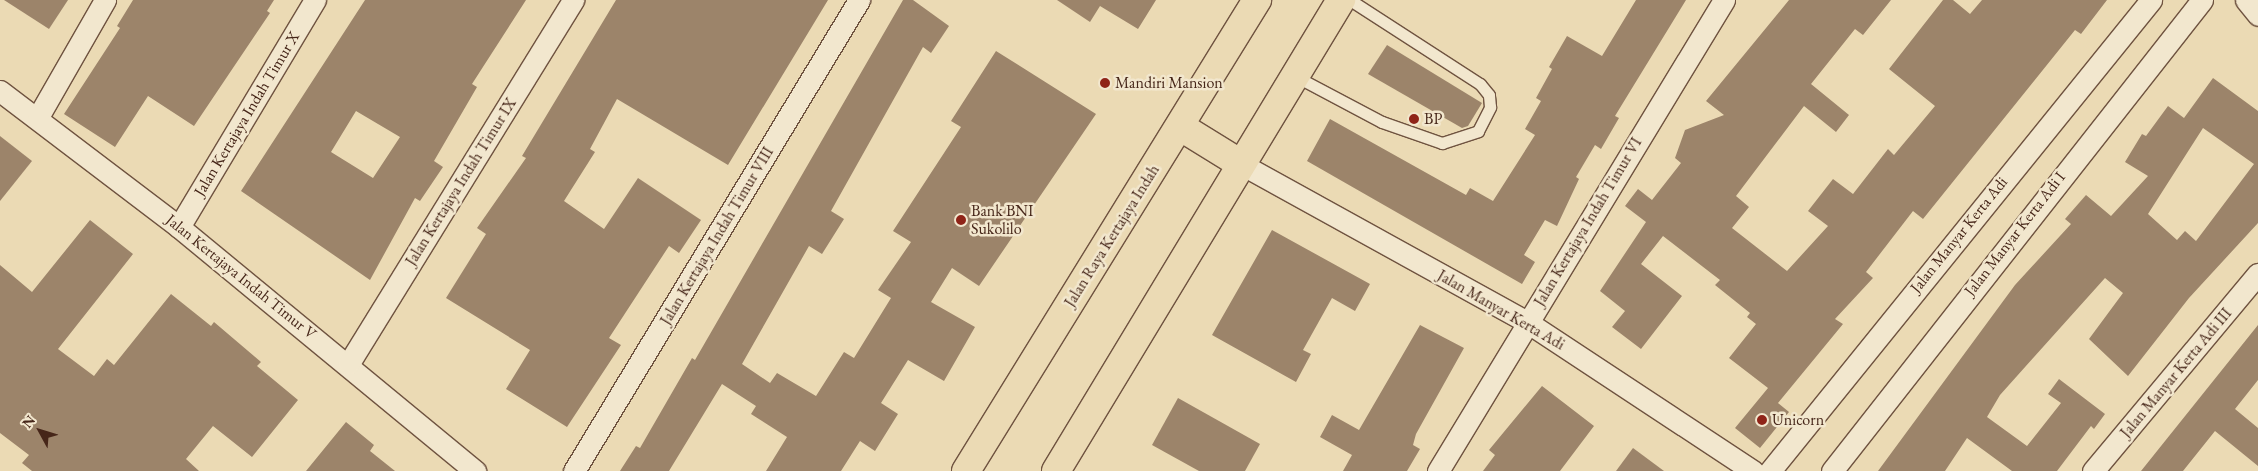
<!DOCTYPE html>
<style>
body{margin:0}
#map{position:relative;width:2258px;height:471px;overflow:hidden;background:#ebdab4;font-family:"EB Garamond",serif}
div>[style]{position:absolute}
.building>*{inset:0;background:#9c846a}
.roads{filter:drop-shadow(1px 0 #6f5340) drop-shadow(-1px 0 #6f5340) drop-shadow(0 1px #6f5340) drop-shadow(0 -1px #6f5340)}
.service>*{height:11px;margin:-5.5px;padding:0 5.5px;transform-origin:5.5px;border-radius:5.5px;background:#f2e7ce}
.minor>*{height:21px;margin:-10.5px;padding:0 10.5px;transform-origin:10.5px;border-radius:10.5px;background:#f2e7ce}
.primary>*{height:28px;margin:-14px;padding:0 14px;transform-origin:14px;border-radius:14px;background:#ebdab4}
.dots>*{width:14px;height:14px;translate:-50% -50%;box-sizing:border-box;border:2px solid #f2e7ce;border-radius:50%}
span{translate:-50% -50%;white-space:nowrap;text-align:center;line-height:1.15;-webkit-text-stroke:5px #f2e7ce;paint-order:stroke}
.poi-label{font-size:16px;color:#462619}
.left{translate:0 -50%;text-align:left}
.street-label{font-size:16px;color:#462619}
.north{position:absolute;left:15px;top:406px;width:50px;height:50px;-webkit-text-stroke:4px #f2e7ce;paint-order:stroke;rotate:309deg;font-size:14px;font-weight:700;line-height:20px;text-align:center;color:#462619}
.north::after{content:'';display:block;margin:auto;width:18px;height:22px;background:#462619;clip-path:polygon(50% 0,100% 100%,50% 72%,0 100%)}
</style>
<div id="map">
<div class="building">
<i style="clip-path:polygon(4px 0,68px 0,49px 29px)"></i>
<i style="clip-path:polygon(133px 0,274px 0,267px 11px,270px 13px,194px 126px,148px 96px,115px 147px,64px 114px,120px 28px,117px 26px)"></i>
<i style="clip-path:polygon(evenodd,365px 0,526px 0,472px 84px,477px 87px,434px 161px,443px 167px,420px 201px,415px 198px,370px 280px,241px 191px,365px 0,356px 111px,400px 137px,373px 178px,331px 152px,356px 111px)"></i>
<i style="clip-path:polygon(616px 0,828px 0,728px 165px,617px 99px,590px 149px,595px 152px,564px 201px,604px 229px,638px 178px,701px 220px,679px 253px,669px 246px,609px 338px,621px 345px,567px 427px,506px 389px,530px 350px,446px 298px,486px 234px,477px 228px,526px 158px,522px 156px)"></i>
<i style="clip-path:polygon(903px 0,913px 0,949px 26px,931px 53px,923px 47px,831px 211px,844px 219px,822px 254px,809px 246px,742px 364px,770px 383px,777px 373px,816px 396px,844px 352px,854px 358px,891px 298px,878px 290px,911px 242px,893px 231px,961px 127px,951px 121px,996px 51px,1096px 114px,979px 286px,952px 268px,931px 302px,975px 327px,944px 381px,908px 360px,881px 403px,898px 414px,875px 451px,860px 441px,841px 471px,766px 471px,787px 437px,751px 414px,756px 406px,722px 384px,669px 471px,620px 471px,636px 446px,640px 448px,692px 358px,695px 360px)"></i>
<i style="clip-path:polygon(1057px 0,1156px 0,1138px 29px,1100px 6px,1090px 22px)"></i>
<i style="clip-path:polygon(1636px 0,1686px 0,1615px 116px,1619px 118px,1601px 149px,1595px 145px,1576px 177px,1579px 179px,1557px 226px,1545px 220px,1524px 255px,1535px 262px,1522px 284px,1307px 161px,1330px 119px,1466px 195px,1470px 188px,1493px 201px,1535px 135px,1525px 129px,1541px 101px,1536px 98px,1552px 69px,1549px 67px,1567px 36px,1602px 56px)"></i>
<i style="clip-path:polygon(1789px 0,1891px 0,1863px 35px,1855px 29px,1811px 84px,1849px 115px,1836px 132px,1804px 106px,1736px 196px,1749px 207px,1732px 228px,1787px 271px,1828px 226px,1808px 211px,1833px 179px,1853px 194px,1888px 149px,1894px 155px,1935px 106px,1889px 69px,1943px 0,1953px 0,1970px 14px,1982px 0,2107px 0,2081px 34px,2075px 30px,1923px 219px,1913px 211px,1866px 272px,1873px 278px,1835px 319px,1843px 324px,1778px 403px,1789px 412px,1760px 448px,1735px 428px,1768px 388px,1729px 358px,1756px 324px,1747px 317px,1750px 313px,1715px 285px,1720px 280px,1663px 236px,1641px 264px,1682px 296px,1641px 349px,1612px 327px,1625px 311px,1600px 291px,1646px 222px,1625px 206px,1638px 189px,1652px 200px,1681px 163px,1675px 158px,1685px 130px,1724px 115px,1706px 101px)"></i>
<i style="clip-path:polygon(1387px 45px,1482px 103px,1468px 126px,1462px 128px,1368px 74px)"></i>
<i style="clip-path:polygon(evenodd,2213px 78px,2258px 111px,2258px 223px,2189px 298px,2128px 376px,2089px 339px,2123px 293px,2105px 278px,2000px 395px,1987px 417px,2027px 446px,2061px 403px,2048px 394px,2059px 379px,2105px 414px,2094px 429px,2091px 426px,2057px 471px,2012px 471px,1967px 438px,1945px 471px,1878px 471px,2015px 285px,2071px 224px,2065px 219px,2086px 195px,2111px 216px,2148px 176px,2125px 162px,2142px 134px,2146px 136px,2168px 106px,2184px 118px,2213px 78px,2203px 128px,2254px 164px,2196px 241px,2185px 231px,2177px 240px,2148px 214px,2203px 128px)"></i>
<i style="clip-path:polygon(0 136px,32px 161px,0 201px)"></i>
<i style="clip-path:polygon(90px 220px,133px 254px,58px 349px,94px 376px,107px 359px,114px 365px,171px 294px,211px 326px,214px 322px,261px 362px,257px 366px,298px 400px,252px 457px,213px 426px,186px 459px,199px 471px,32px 471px,22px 463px,29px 455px,0 433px,0 265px,32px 292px)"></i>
<i style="clip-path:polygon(1272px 230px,1370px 284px,1355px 311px,1332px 298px,1303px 350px,1311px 354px,1296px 382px,1212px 335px)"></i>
<i style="clip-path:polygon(1420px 325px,1464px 348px,1416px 434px,1413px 445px,1420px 449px,1407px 471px,1343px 471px,1352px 455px,1320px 437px,1332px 415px,1359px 430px)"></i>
<i style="clip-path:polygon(2258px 325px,2258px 380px,2235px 409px,2258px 428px,2258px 466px,2215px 431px,2183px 471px,2141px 471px)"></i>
<i style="clip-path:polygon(1542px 386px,1594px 426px,1560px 471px,1483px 471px,1495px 455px,1489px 450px)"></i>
<i style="clip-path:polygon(1178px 398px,1260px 444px,1245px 471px,1199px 471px,1152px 445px)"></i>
<i style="clip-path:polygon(346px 422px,374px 445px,370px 451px,395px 471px,306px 471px)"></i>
<i style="clip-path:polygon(1633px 448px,1664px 471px,1616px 471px)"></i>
</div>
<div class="roads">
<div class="service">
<i style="left:1295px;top:76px;width:98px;rotate:27.9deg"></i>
<i style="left:1382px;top:122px;width:64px;rotate:19.3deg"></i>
<i style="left:1442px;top:143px;width:38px;rotate:-18deg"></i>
<i style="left:1478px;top:131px;width:27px;rotate:-63deg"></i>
<i style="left:1490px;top:107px;width:12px;rotate:-95deg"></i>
<i style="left:1489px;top:95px;width:14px;rotate:-129deg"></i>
<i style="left:1480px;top:84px;width:155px;rotate:-147.1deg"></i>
</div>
<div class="minor">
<i style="left:2246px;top:0;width:19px;rotate:51deg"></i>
<i style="left:0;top:91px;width:225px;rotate:37.2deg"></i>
<i style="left:179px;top:227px;width:384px;rotate:39.5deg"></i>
<i style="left:38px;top:117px;width:135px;rotate:-60.2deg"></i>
<i style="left:1241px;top:164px;width:327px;rotate:28.9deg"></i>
<i style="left:1527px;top:322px;width:271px;rotate:33.4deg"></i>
<i style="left:179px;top:227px;width:265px;rotate:-59.1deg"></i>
<i style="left:349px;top:363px;width:427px;rotate:-58.3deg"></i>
<i style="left:574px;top:471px;width:551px;rotate:-58.82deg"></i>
<i style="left:1438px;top:471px;width:551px;rotate:-58.73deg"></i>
<i style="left:1770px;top:471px;width:606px;rotate:-51.03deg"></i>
<i style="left:1832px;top:471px;width:599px;rotate:-51.85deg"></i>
<i style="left:2093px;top:471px;width:257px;rotate:-50.1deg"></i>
</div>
<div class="primary">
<i style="left:1181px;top:127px;width:70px;rotate:31.7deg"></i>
<i style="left:966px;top:471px;width:554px;rotate:-58.29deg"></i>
<i style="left:1056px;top:471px;width:551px;rotate:-58.82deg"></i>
</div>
</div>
<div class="dots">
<i style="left:1105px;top:83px;background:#8f2418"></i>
<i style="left:1414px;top:119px;background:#8f2418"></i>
<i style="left:961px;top:220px;background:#8f2418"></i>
<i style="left:1762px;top:420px;background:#8f2418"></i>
</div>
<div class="poi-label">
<span class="left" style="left:1115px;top:83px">Mandiri Mansion</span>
<span class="left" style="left:1424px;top:119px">BP</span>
<span class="left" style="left:971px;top:220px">Bank BNI<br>Sukolilo</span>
<span class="left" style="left:1772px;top:420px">Unicorn</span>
</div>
<div class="street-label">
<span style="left:247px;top:114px;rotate:-59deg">Jalan Kertajaya Indah Timur X</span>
<span style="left:461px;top:182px;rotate:-58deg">Jalan Kertajaya Indah Timur IX</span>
<span style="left:1588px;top:222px;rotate:-59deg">Jalan Kertajaya Indah Timur VI</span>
<span style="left:2015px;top:234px;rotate:-52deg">Jalan Manyar Kerta Adi I</span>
<span style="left:1959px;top:235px;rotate:-51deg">Jalan Manyar Kerta Adi</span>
<span style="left:717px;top:236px;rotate:-59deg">Jalan Kertajaya Indah Timur VIII</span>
<span style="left:1112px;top:236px;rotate:-58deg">Jalan Raya Kertajaya Indah</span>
<span style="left:241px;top:277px;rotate:39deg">Jalan Kertajaya Indah Timur V</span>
<span style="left:1501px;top:310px;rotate:30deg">Jalan Manyar Kerta Adi</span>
<span style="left:2176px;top:373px;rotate:-50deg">Jalan Manyar Kerta Adi III</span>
</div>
<div class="north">N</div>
</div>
